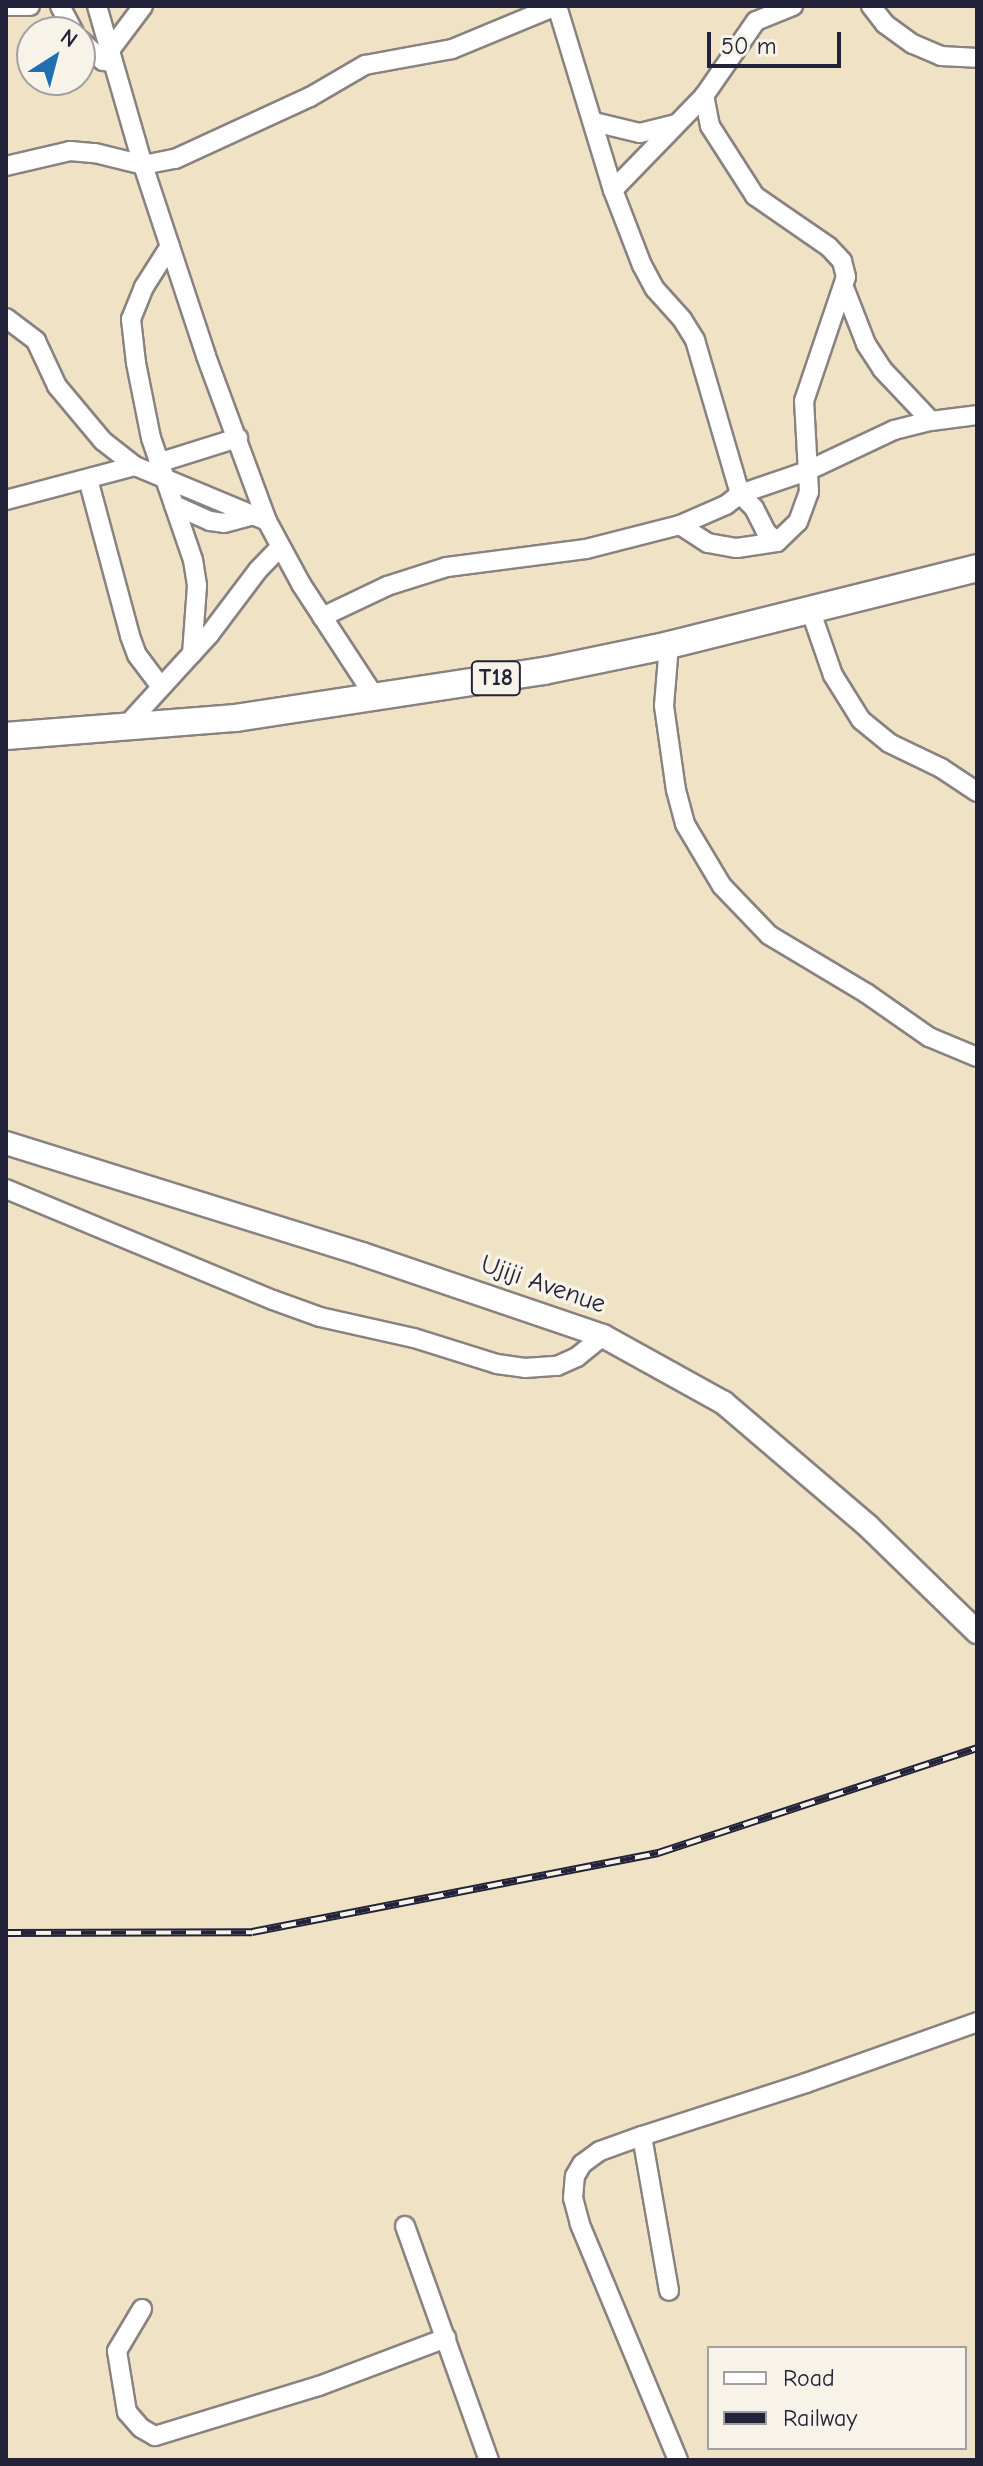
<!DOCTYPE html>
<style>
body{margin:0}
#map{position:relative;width:983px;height:2466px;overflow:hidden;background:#f0e3c5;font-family:"Comic Neue",sans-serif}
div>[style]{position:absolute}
.roads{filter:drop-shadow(2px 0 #898280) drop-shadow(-2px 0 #898280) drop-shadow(0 2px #898280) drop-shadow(0 -2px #898280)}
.minor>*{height:18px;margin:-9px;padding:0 9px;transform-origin:9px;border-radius:9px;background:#fff}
.major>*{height:22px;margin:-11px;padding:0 11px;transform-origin:11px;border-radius:11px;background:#fff}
.highway>*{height:26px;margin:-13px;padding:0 13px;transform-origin:13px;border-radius:13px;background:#fff}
.rail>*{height:8px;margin-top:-4px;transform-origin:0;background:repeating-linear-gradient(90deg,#f7f3e8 0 15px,#22223b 0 30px);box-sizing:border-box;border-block:2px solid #22223b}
span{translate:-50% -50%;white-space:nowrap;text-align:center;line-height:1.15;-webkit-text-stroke:7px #f7f3e8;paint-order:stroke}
.shield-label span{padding:2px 6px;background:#f7f3e8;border:2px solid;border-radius:6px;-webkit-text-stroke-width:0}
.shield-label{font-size:24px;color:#22223b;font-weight:700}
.street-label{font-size:26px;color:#22223b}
.frame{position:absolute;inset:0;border:8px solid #22223b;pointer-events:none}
.legend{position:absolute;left:707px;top:2346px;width:260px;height:104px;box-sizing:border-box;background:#f7f3e8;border:2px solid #a29fa3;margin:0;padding:10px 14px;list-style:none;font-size:24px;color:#22223b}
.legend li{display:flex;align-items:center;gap:16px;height:40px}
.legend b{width:40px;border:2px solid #a29fa3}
.north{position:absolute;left:16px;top:16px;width:80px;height:80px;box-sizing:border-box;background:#f7f3e8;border:2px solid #a29fa3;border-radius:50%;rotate:36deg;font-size:22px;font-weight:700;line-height:32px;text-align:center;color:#22223b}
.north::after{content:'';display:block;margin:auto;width:28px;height:36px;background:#1f6fb2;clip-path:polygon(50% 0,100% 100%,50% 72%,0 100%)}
.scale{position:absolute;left:707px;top:32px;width:134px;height:36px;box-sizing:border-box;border:4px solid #22223b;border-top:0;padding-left:10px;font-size:24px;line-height:28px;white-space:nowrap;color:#22223b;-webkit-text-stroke:6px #f7f3e8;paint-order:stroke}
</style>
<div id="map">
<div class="roads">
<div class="minor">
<i style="left:7px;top:6px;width:23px"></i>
<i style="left:60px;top:6px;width:30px;rotate:62deg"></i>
<i style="left:97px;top:6px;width:166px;rotate:73.9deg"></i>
<i style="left:143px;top:165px;width:201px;rotate:71.7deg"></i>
<i style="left:206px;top:356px;width:176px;rotate:69.7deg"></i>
<i style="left:267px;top:521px;width:72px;rotate:61.6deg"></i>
<i style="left:301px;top:584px;width:135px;rotate:56.8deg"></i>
<i style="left:557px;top:6px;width:192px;rotate:73.1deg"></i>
<i style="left:613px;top:190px;width:80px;rotate:68.9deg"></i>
<i style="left:642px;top:265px;width:27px;rotate:62deg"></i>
<i style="left:655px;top:289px;width:40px;rotate:48deg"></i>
<i style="left:682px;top:319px;width:25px;rotate:58deg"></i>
<i style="left:695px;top:340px;width:160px;rotate:73.7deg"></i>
<i style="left:740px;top:494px;width:20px;rotate:45deg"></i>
<i style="left:754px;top:508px;width:27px;rotate:63deg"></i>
<i style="left:766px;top:532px;width:15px;rotate:42deg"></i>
<i style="left:871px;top:6px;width:23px;rotate:52deg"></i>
<i style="left:885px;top:24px;width:34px;rotate:36deg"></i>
<i style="left:913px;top:44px;width:30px;rotate:23deg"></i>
<i style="left:941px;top:56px;width:36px;rotate:3deg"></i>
<i style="left:80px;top:40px;width:31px;rotate:42deg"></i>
<i style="left:103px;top:61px;width:10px;rotate:6deg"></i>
<i style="left:110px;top:50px;width:55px;rotate:-53.1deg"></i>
<i style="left:594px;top:122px;width:47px;rotate:13.4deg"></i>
<i style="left:640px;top:133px;width:37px;rotate:-14deg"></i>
<i style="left:6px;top:166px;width:66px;rotate:-13.2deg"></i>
<i style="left:70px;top:151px;width:25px;rotate:5deg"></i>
<i style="left:95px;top:153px;width:49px;rotate:14deg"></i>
<i style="left:143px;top:165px;width:33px;rotate:-11deg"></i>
<i style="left:175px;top:159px;width:149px;rotate:-24.7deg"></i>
<i style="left:310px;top:97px;width:64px;rotate:-30.2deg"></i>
<i style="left:365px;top:65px;width:88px;rotate:-10.4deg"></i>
<i style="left:452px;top:49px;width:113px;rotate:-22.5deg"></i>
<i style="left:613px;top:190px;width:131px;rotate:-45.9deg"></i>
<i style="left:704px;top:96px;width:91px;rotate:-55.3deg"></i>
<i style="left:756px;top:21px;width:40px;rotate:-22deg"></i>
<i style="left:170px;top:246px;width:49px;rotate:122.4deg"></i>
<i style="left:144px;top:287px;width:35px;rotate:112deg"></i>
<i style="left:131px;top:319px;width:44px;rotate:83.5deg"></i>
<i style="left:136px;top:363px;width:76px;rotate:78.7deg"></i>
<i style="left:151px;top:438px;width:129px;rotate:71deg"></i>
<i style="left:193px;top:560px;width:26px;rotate:81deg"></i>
<i style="left:197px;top:586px;width:68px;rotate:94.2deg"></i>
<i style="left:845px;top:290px;width:58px;rotate:68.7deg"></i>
<i style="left:866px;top:344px;width:30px;rotate:57deg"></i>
<i style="left:882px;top:369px;width:71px;rotate:46.7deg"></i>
<i style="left:6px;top:318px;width:38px;rotate:37deg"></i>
<i style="left:36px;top:341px;width:50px;rotate:65deg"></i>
<i style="left:57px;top:386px;width:72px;rotate:50.1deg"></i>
<i style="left:103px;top:441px;width:41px;rotate:38deg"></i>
<i style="left:158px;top:463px;width:84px;rotate:-17.4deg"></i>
<i style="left:88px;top:479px;width:163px;rotate:75deg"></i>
<i style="left:130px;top:636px;width:20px;rotate:70deg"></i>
<i style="left:137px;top:655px;width:39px;rotate:53deg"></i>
<i style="left:6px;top:500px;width:133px;rotate:-14.8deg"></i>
<i style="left:135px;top:466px;width:143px;rotate:22.6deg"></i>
<i style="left:174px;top:505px;width:39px;rotate:24deg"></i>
<i style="left:210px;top:521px;width:14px;rotate:8deg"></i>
<i style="left:224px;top:523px;width:30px;rotate:-15deg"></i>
<i style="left:680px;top:525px;width:33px;rotate:33deg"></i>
<i style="left:708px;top:543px;width:29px;rotate:10deg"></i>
<i style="left:737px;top:548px;width:40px;rotate:-8.5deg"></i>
<i style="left:777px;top:542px;width:29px;rotate:-44deg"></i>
<i style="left:798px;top:522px;width:32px;rotate:-70deg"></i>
<i style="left:809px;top:492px;width:91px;rotate:-93.1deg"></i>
<i style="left:804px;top:401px;width:131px;rotate:-71.3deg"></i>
<i style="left:846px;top:277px;width:16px;rotate:-104deg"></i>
<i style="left:842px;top:261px;width:19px;rotate:-133deg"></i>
<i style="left:829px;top:247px;width:90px;rotate:-145.4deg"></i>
<i style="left:755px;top:196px;width:83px;rotate:-122.7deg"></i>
<i style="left:710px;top:126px;width:31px;rotate:-101deg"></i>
<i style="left:811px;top:612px;width:67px;rotate:70.8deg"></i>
<i style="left:833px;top:675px;width:53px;rotate:58.1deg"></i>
<i style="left:861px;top:720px;width:36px;rotate:39deg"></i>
<i style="left:889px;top:743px;width:58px;rotate:25.7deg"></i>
<i style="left:941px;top:768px;width:43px;rotate:33.7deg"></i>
<i style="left:322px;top:617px;width:72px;rotate:-25.5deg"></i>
<i style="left:387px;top:586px;width:63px;rotate:-17.6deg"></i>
<i style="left:447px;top:567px;width:140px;rotate:-7.4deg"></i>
<i style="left:586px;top:549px;width:97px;rotate:-14.3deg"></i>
<i style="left:680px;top:525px;width:50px;rotate:-23.5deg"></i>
<i style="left:726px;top:505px;width:18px;rotate:-38deg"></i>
<i style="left:740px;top:494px;width:71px;rotate:-18.9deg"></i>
<i style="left:807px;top:471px;width:96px;rotate:-25.2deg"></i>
<i style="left:894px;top:430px;width:38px;rotate:-14deg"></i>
<i style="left:931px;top:421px;width:46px;rotate:-7.4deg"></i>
<i style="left:669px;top:645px;width:61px;rotate:94.7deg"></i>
<i style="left:664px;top:706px;width:85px;rotate:81.9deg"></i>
<i style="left:676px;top:790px;width:35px;rotate:75deg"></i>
<i style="left:685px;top:824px;width:72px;rotate:59.2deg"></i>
<i style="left:722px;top:886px;width:68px;rotate:46.2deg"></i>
<i style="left:769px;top:935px;width:113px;rotate:30.9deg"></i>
<i style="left:866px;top:993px;width:77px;rotate:34.9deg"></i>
<i style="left:929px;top:1037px;width:52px;rotate:22.6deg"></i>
<i style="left:125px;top:727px;width:125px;rotate:-47.6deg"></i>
<i style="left:209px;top:635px;width:81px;rotate:-53deg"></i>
<i style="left:258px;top:570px;width:30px;rotate:-46deg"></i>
<i style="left:6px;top:1189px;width:289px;rotate:22.6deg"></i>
<i style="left:273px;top:1300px;width:50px;rotate:19.9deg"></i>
<i style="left:320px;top:1317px;width:96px;rotate:12.6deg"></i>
<i style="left:414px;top:1338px;width:87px;rotate:17.4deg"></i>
<i style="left:497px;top:1364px;width:28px;rotate:8deg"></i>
<i style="left:525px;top:1368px;width:32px;rotate:-4deg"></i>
<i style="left:557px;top:1366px;width:22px;rotate:-24deg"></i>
<i style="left:577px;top:1357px;width:33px;rotate:-39deg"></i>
<i style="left:642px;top:2136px;width:157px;rotate:80.1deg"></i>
<i style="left:405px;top:2226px;width:249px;rotate:70.3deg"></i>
<i style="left:142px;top:2309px;width:49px;rotate:120.8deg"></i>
<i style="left:117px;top:2351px;width:62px;rotate:80.7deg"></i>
<i style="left:127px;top:2412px;width:21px;rotate:49deg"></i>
<i style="left:141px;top:2428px;width:16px;rotate:30deg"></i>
<i style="left:155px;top:2436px;width:171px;rotate:-17deg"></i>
<i style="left:319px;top:2386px;width:136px;rotate:-20.7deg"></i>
<i style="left:678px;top:2460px;width:256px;rotate:-112.6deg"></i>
<i style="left:580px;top:2224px;width:27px;rotate:-105deg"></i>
<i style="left:573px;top:2198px;width:22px;rotate:-85deg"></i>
<i style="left:575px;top:2176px;width:14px;rotate:-60deg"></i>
<i style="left:582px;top:2164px;width:22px;rotate:-36deg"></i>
<i style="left:600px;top:2151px;width:45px;rotate:-19.7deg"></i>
<i style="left:642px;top:2136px;width:172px;rotate:-17.9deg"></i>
<i style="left:806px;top:2083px;width:182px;rotate:-19.6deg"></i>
</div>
<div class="major">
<i style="left:6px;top:1143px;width:373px;rotate:17.3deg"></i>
<i style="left:362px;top:1254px;width:255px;rotate:18.8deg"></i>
<i style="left:603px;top:1336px;width:138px;rotate:29deg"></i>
<i style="left:724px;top:1403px;width:189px;rotate:40.5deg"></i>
<i style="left:868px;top:1526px;width:152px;rotate:44.2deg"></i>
</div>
<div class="highway">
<i style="left:6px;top:736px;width:231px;rotate:-4.5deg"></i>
<i style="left:236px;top:718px;width:312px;rotate:-8.7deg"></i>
<i style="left:544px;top:671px;width:128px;rotate:-11.7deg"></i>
<i style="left:669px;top:645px;width:317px;rotate:-14deg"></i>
</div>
</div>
<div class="rail">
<i style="left:6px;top:1933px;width:246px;rotate:-0.2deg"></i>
<i style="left:252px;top:1932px;width:414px;rotate:-11deg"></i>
<i style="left:658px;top:1853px;width:336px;rotate:-18.2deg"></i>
</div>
<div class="shield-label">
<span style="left:496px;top:678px">T18</span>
</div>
<div class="street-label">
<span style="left:543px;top:1285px;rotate:19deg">Ujiji Avenue</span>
</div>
<div class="frame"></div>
<ul class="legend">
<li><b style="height:10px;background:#fff"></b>Road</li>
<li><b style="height:10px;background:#22223b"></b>Railway</li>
</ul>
<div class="north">N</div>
<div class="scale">50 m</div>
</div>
